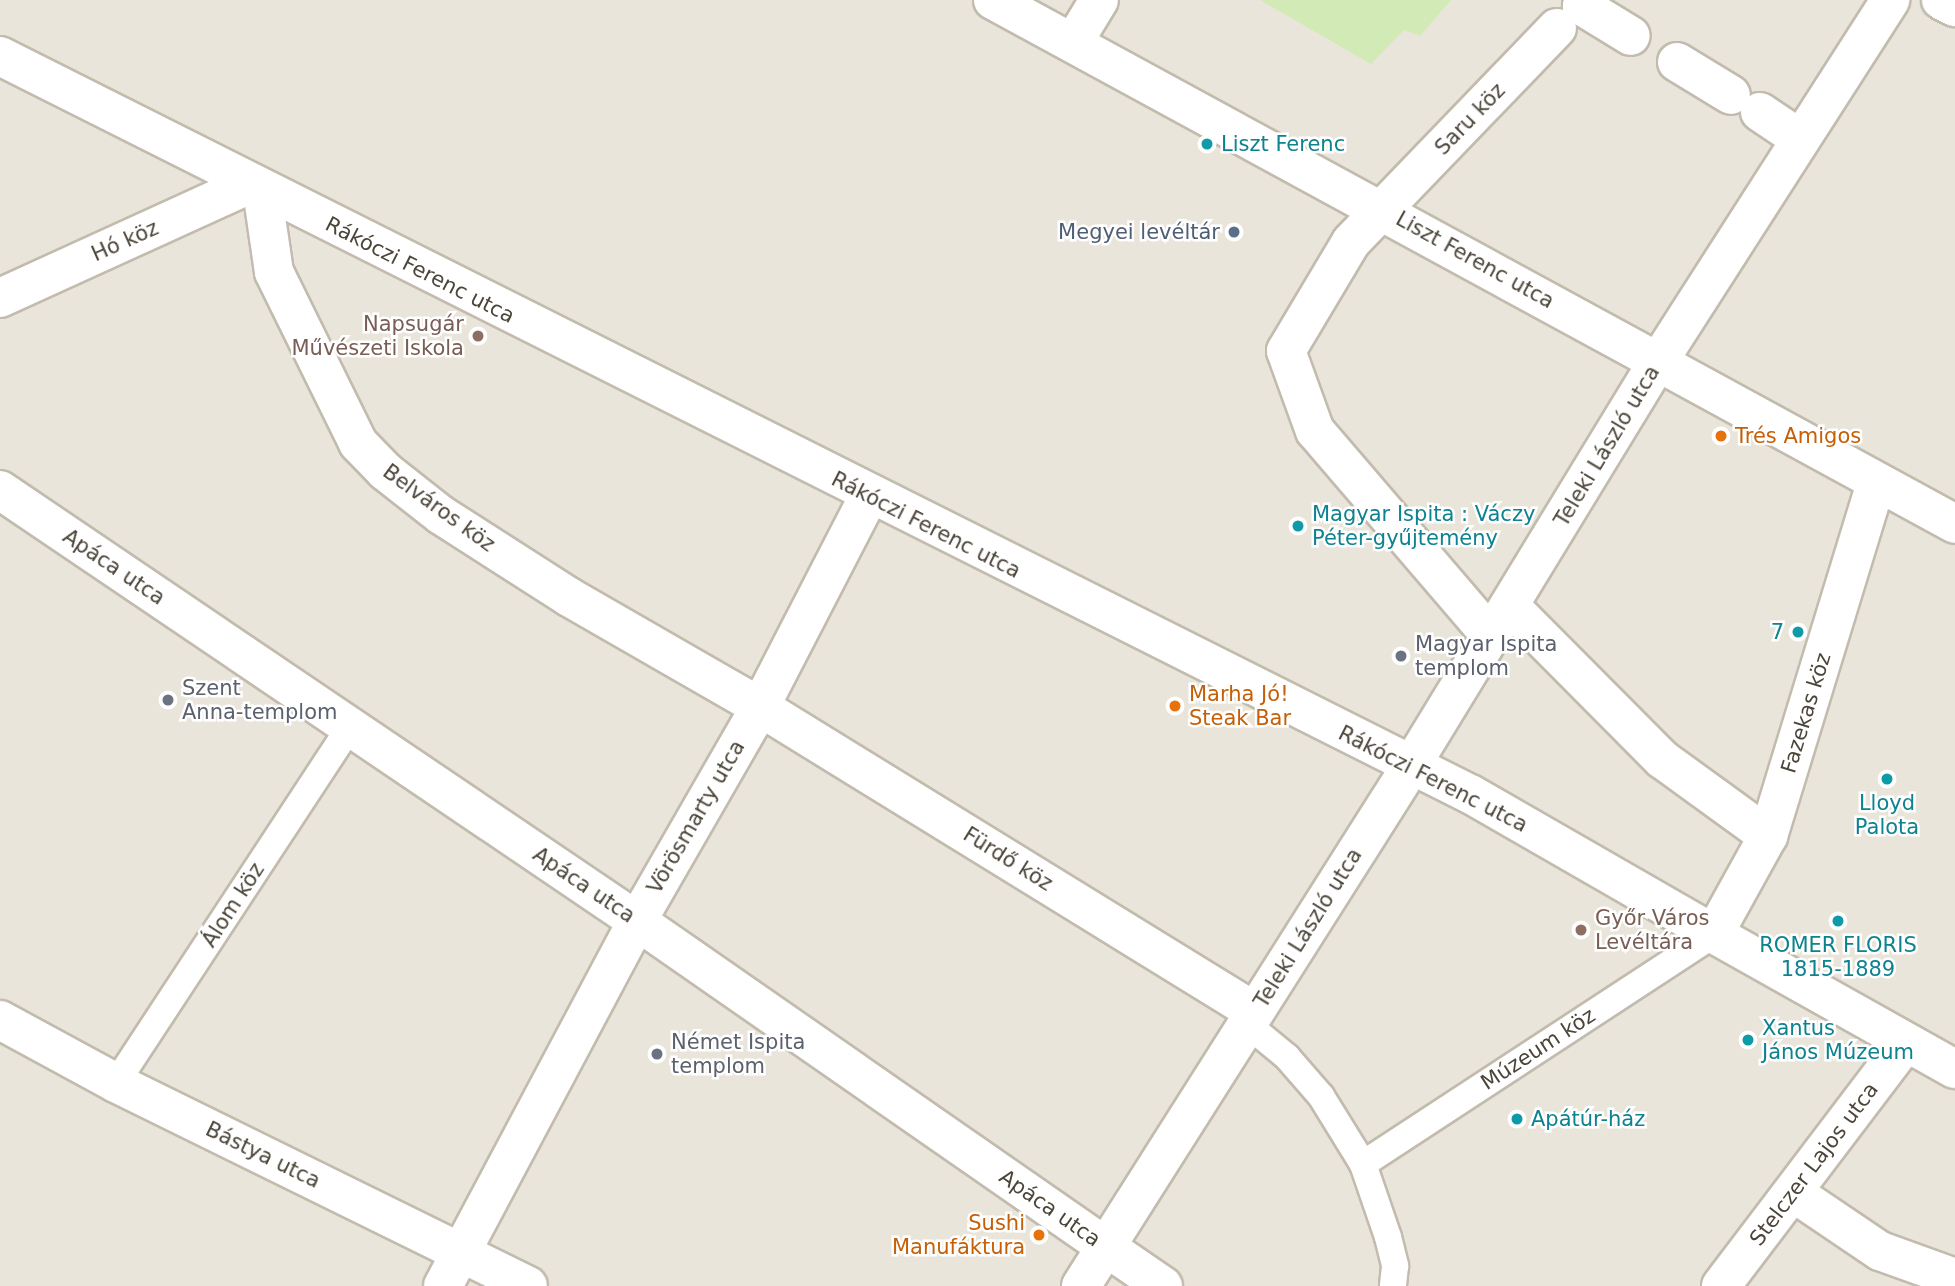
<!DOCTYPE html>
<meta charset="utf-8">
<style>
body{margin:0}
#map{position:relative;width:1955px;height:1286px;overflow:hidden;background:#f6f3ec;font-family:"DejaVu Sans",sans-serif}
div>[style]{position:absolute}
.residential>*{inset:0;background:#eae5da}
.green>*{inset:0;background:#d2eab5}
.roads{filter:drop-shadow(2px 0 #c2bbae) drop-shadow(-2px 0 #c2bbae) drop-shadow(0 2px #c2bbae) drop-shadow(0 -2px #c2bbae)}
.service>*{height:26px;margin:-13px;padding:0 13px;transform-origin:13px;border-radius:13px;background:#fff}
.pedestrian>*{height:38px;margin:-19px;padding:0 19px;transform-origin:19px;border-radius:19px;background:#fff}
.minor>*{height:38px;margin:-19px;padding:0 19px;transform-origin:19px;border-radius:19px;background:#fff}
.dots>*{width:19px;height:19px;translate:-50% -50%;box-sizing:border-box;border:4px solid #fff;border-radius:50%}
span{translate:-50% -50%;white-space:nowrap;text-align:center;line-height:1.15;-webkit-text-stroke:5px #fff;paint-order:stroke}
.street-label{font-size:21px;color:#4b4439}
.culture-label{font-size:21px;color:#0d838f}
.left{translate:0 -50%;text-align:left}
.right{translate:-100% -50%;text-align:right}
.service-label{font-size:21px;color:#4e5e75}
.education-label{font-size:21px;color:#785e54}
.food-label{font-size:21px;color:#c56008}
.worship-label{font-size:21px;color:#5b616d}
</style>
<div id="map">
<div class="residential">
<i style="clip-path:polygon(0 0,1955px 0,1955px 1286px,0 1286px)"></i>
</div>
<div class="green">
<i style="clip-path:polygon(1260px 0,1451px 0,1420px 36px,1404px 30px,1371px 64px)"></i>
</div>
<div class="roads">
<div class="service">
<i style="left:1247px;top:1024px;width:52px;rotate:39.5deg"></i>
<i style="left:1287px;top:1057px;width:52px;rotate:48.9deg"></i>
<i style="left:1321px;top:1096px;width:80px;rotate:58.3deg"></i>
<i style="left:1363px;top:1164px;width:77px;rotate:71.1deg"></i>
<i style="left:1388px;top:1237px;width:30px;rotate:76deg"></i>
<i style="left:1395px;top:1266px;width:20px;rotate:96deg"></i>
<i style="left:116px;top:1083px;width:426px;rotate:-56.7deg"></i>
<i style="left:1363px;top:1164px;width:420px;rotate:-33.2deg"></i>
</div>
<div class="pedestrian">
<i style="left:1587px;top:0;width:8px;rotate:130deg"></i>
<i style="left:1582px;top:6px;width:57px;rotate:31.5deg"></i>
<i style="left:1677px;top:62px;width:63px;rotate:31.4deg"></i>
<i style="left:1760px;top:112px;width:48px;rotate:34deg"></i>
<i style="left:1658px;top:362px;width:338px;rotate:28.6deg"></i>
<i style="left:1876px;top:483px;width:369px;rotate:107deg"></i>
<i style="left:1768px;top:836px;width:112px;rotate:118.9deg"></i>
<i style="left:1714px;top:934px;width:276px;rotate:29.3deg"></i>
<i style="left:1510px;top:606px;width:216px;rotate:45.2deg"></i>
<i style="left:1662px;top:759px;width:131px;rotate:36deg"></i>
<i style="left:1491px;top:636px;width:270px;rotate:-130.6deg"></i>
<i style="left:1315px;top:431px;width:85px;rotate:-109.9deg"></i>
<i style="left:1286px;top:351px;width:127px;rotate:-59.2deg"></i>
<i style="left:1351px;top:242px;width:297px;rotate:-46.1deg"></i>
<i style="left:1794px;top:1193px;width:104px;rotate:34deg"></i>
<i style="left:1880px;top:1251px;width:80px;rotate:19.8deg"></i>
<i style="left:1106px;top:1247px;width:69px;rotate:34.4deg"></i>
<i style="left:1721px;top:1286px;width:306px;rotate:-52.8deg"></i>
</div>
<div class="minor">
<i style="left:993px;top:0;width:757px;rotate:28.56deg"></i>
<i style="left:1941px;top:0;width:16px;rotate:27deg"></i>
<i style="left:1073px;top:43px;width:50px;rotate:-58.8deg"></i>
<i style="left:0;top:56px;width:1647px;rotate:26.66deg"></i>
<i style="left:1472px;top:795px;width:279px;rotate:29.9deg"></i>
<i style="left:262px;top:190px;width:83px;rotate:81.7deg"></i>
<i style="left:274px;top:272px;width:191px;rotate:63.8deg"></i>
<i style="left:358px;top:443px;width:39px;rotate:46deg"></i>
<i style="left:385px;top:471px;width:71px;rotate:38.2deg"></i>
<i style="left:441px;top:515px;width:152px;rotate:32.6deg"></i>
<i style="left:569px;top:597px;width:220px;rotate:29.9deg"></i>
<i style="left:760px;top:707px;width:581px;rotate:31.64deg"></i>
<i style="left:0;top:298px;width:275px;rotate:-24.5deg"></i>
<i style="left:0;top:490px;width:769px;rotate:34.08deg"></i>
<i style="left:637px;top:921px;width:571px;rotate:34.8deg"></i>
<i style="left:0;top:1020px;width:132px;rotate:28.5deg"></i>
<i style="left:116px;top:1083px;width:459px;rotate:26.2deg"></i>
<i style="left:443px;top:1286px;width:413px;rotate:-62deg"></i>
<i style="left:637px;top:921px;width:247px;rotate:-60.1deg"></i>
<i style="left:760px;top:707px;width:237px;rotate:-62.7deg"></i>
<i style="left:1081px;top:1286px;width:616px;rotate:-57.6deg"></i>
<i style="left:1411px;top:766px;width:474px;rotate:-58.6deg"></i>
<i style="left:1658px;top:362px;width:430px;rotate:-57.3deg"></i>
</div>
</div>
<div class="dots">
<i style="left:1207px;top:144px;background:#0f9aa8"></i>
<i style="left:1234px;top:232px;background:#5c6f8a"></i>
<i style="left:478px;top:336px;background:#8d6e63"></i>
<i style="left:1721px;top:436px;background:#e8710a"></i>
<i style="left:1298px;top:526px;background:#0f9aa8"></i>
<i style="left:1798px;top:632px;background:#0f9aa8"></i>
<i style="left:1401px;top:656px;background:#6b7280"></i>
<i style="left:168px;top:700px;background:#6b7280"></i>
<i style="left:1175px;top:706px;background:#e8710a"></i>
<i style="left:1887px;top:779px;background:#0f9aa8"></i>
<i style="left:1838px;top:921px;background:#0f9aa8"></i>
<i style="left:1581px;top:930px;background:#8d6e63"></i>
<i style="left:1748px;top:1040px;background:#0f9aa8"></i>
<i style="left:657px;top:1054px;background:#6b7280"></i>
<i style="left:1517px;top:1119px;background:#0f9aa8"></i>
<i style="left:1039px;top:1235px;background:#e8710a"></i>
</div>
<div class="street-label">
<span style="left:1470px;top:119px;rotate:-46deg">Saru köz</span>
<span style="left:125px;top:241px;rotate:-24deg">Hó köz</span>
<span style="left:1475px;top:260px;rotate:29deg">Liszt Ferenc utca</span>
<span style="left:420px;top:270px;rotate:27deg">Rákóczi Ferenc utca</span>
<span style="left:1607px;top:446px;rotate:-59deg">Teleki László utca</span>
<span style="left:439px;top:508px;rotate:36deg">Belváros köz</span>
<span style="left:926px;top:525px;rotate:27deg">Rákóczi Ferenc utca</span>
<span style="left:114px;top:567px;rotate:34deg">Apáca utca</span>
<span style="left:1806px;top:713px;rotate:-73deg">Fazekas köz</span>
<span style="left:1433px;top:779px;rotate:27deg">Rákóczi Ferenc utca</span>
<span style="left:696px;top:817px;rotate:-60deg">Vörösmarty utca</span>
<span style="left:1008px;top:859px;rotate:32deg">Fürdő köz</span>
<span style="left:584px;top:885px;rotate:34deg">Apáca utca</span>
<span style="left:233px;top:905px;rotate:-57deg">Álom köz</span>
<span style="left:1308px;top:928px;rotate:-58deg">Teleki László utca</span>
<span style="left:1538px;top:1049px;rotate:-33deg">Múzeum köz</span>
<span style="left:263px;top:1155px;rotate:26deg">Bástya utca</span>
<span style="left:1814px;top:1164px;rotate:-53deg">Stelczer Lajos utca</span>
<span style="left:1050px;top:1208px;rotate:35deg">Apáca utca</span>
</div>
<div class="culture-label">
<span class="left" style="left:1221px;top:144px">Liszt Ferenc</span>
<span class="left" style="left:1312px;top:526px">Magyar Ispita : Váczy<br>Péter-gyűjtemény</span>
<span class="right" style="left:1784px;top:632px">7</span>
<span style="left:1887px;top:815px">Lloyd<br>Palota</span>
<span style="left:1838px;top:957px">ROMER FLORIS<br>1815-1889</span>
<span class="left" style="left:1762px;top:1040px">Xantus<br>János Múzeum</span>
<span class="left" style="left:1531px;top:1119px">Apátúr-ház</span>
</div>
<div class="service-label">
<span class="right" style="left:1220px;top:232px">Megyei levéltár</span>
</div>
<div class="education-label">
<span class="right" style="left:464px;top:336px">Napsugár<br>Művészeti Iskola</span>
<span class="left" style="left:1595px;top:930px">Győr Város<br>Levéltára</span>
</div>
<div class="food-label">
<span class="left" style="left:1735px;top:436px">Trés Amigos</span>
<span class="left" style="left:1189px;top:706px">Marha Jó!<br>Steak Bar</span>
<span class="right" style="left:1025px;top:1235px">Sushi<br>Manufáktura</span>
</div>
<div class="worship-label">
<span class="left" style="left:1415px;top:656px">Magyar Ispita<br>templom</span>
<span class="left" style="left:182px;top:700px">Szent<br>Anna-templom</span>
<span class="left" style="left:671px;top:1054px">Német Ispita<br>templom</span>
</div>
</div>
